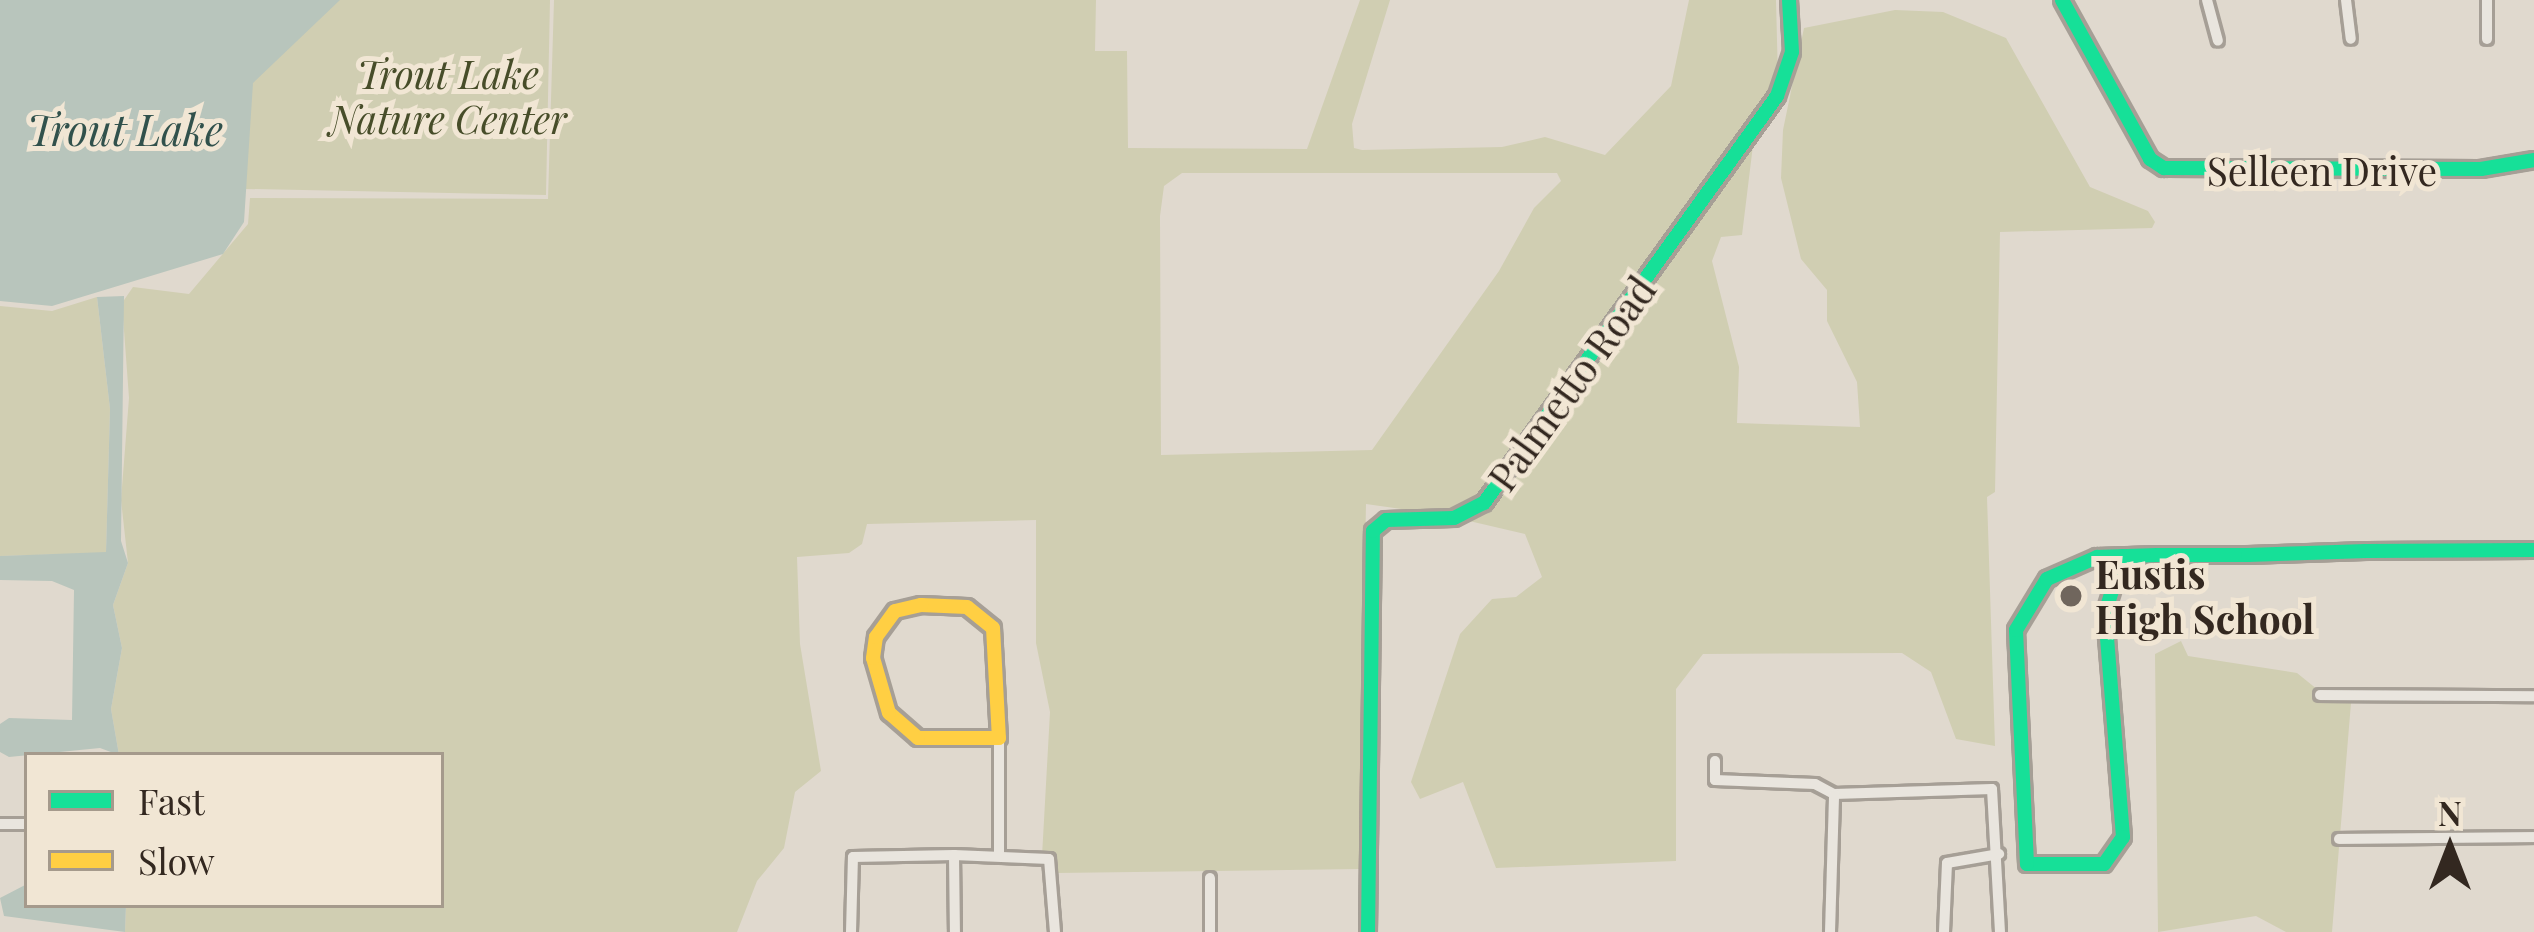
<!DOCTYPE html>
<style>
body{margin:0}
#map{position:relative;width:2534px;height:932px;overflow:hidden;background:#e0d9ce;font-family:"Playfair Display",serif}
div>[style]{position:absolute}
.green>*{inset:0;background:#d0ceb2}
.water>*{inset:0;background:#b8c5bc}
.roads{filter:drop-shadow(3px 0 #a69f96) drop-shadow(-3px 0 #a69f96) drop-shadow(0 3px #a69f96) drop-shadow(0 -3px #a69f96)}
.street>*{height:10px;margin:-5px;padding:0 5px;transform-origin:5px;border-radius:5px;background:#e9e5de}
.fast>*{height:14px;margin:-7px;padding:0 7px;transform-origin:7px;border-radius:7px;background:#16e098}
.slow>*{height:14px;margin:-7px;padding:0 7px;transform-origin:7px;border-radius:7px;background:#ffcf43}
.dots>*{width:33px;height:33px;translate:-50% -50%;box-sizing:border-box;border:6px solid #f1e6d4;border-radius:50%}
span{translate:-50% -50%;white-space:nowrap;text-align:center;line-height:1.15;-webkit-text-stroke:10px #f1e6d4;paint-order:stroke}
.park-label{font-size:39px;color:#474d29;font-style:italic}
.street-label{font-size:39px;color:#332820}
.poi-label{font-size:39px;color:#332820;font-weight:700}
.left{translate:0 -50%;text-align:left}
.water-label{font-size:42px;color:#31514c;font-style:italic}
.legend{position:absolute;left:24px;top:752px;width:420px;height:156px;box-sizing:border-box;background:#f1e6d4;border:3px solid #a59a8c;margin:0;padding:15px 21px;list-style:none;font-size:36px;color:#332820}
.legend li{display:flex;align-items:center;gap:24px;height:60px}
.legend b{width:60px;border:3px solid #a59a8c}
.north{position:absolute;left:2390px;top:788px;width:120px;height:120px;-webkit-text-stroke:9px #f1e6d4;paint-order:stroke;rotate:0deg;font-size:33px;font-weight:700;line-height:48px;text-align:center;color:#332820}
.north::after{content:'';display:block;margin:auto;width:42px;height:54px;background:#332820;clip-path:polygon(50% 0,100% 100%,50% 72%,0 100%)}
</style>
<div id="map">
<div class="green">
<i style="clip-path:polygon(0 0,550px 0,546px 195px,0 184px)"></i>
<i style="clip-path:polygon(evenodd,554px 0,1096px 0,1095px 51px,1127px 51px,1128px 148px,1307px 149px,1360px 0,1390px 0,1352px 124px,1354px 148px,1362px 150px,1502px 147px,1545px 137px,1605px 155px,1671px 86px,1689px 0,1776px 0,1778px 80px,1481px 498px,1437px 514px,1366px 504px,1359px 869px,1057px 873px,1042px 856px,1050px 712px,1036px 643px,1036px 520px,867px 524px,862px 544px,849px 553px,797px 557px,800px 644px,821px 771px,795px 792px,784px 848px,757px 881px,737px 932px,125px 932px,126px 905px,441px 905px,441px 755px,119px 755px,111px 709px,122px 648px,113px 605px,128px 563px,121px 500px,129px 398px,122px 303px,133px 287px,189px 294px,248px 224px,250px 198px,548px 199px,554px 0,1182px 173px,1557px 173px,1561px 181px,1534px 208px,1499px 271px,1372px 450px,1161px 455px,1160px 216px,1164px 186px,1182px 173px)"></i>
<i style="clip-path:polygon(1895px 10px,1943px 12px,2006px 38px,2090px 187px,2148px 211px,2155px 222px,2152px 228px,2000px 232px,1995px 492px,1987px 497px,1995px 746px,1956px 739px,1931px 672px,1902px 653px,1703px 654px,1676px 689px,1676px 861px,1496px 868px,1463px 782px,1420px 799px,1411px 782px,1460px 634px,1492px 599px,1516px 597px,1542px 577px,1525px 534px,1465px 520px,1488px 507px,1543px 436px,1754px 137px,1742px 235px,1721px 237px,1712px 261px,1739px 367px,1737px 423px,1860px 427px,1857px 382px,1827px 321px,1827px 290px,1801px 259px,1781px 178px,1783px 130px,1804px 28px)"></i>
<i style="clip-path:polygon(97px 297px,110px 409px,106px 553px,0 556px,0 306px,52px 311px)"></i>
<i style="clip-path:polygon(2181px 641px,2188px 656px,2297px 673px,2323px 694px,2351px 703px,2332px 932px,2286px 932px,2256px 916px,2158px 932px,2155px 654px)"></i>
</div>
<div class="water">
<i style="clip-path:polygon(0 0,340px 0,253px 83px,244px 222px,223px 254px,52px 306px,0 301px)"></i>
<i style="clip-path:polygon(124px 296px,121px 541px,128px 563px,113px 605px,122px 648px,111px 709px,119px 755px,100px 748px,9px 757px,0 752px,0 724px,9px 718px,72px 720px,74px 590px,52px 581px,0 580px,0 556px,106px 552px,110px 409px,97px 297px)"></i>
<i style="clip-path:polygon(27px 884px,27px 905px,126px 905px,125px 932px,4px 916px,0 898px)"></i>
</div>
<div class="roads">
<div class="street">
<i style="left:2207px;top:0;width:42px;rotate:75deg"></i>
<i style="left:2346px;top:0;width:39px;rotate:83deg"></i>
<i style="left:2487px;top:0;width:39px;rotate:90deg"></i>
<i style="left:2320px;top:695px;width:214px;rotate:0.3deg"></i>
<i style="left:1715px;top:761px;width:19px;rotate:90deg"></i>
<i style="left:1715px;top:780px;width:100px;rotate:2.3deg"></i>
<i style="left:1815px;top:784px;width:21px;rotate:28deg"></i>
<i style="left:1834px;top:794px;width:158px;rotate:-1.8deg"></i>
<i style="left:1992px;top:789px;width:143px;rotate:86.8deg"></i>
<i style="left:0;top:824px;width:27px"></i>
<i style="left:2339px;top:839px;width:195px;rotate:-0.6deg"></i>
<i style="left:954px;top:855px;width:77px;rotate:89.3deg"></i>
<i style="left:999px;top:855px;width:117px;rotate:-90deg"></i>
<i style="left:851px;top:932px;width:75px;rotate:-88.5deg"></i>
<i style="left:853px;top:857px;width:101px;rotate:-1.1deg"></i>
<i style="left:954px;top:855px;width:95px;rotate:2.4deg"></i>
<i style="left:1049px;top:859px;width:73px;rotate:85.3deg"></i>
<i style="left:1210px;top:932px;width:54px;rotate:-90deg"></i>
<i style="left:1830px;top:932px;width:138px;rotate:-88.3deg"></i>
<i style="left:1944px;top:932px;width:69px;rotate:-87.5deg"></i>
<i style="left:1947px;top:863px;width:53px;rotate:-9.8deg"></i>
</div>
<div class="fast">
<i style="left:2062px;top:0;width:182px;rotate:61deg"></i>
<i style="left:2150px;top:159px;width:17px;rotate:33deg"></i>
<i style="left:2164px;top:168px;width:317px;rotate:0.2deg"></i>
<i style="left:2481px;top:169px;width:54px;rotate:-9.6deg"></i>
<i style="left:2123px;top:556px;width:60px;rotate:107.5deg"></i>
<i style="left:2105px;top:613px;width:225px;rotate:85.4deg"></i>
<i style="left:2123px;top:837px;width:33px;rotate:125deg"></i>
<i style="left:2104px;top:864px;width:77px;rotate:180deg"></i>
<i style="left:2027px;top:864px;width:234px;rotate:-92.7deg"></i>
<i style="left:2016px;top:630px;width:60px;rotate:-58.7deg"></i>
<i style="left:2047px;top:579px;width:55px;rotate:-23.7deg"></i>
<i style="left:2097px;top:557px;width:60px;rotate:-1.9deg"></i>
<i style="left:2157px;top:555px;width:91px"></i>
<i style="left:2248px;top:555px;width:118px;rotate:-1.9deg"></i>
<i style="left:2366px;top:551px;width:168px;rotate:-0.3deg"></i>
<i style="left:1368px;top:932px;width:401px;rotate:-89.3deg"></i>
<i style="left:1373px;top:531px;width:17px;rotate:-40deg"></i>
<i style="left:1386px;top:520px;width:68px;rotate:-1.7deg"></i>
<i style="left:1454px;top:518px;width:34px;rotate:-27deg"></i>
<i style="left:1484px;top:503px;width:501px;rotate:-54.25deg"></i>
<i style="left:1777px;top:96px;width:46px;rotate:-71.2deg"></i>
<i style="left:1792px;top:52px;width:52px;rotate:-93.3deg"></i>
</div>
<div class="slow">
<i style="left:921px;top:605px;width:46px;rotate:2.5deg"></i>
<i style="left:967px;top:607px;width:33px;rotate:39deg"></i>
<i style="left:993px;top:628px;width:110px;rotate:86.9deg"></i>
<i style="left:999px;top:738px;width:81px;rotate:180deg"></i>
<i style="left:918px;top:738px;width:38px;rotate:-139deg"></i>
<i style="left:889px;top:713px;width:57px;rotate:-106.2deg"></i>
<i style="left:873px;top:658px;width:21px;rotate:-82deg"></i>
<i style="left:876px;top:637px;width:32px;rotate:-54deg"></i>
<i style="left:895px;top:611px;width:27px;rotate:-13deg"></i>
</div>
</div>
<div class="dots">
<i style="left:2071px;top:596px;background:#70665d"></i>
</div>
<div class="park-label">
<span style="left:448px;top:96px">Trout Lake<br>Nature Center</span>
</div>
<div class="street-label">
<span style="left:2322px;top:170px">Selleen Drive</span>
<span style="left:1571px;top:383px;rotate:-54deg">Palmetto Road</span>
</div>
<div class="poi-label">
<span class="left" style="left:2095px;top:596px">Eustis<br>High School</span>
</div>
<div class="water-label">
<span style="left:125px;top:129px">Trout Lake</span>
</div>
<ul class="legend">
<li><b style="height:15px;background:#16e098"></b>Fast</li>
<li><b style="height:15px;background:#ffcf43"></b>Slow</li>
</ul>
<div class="north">N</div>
</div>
